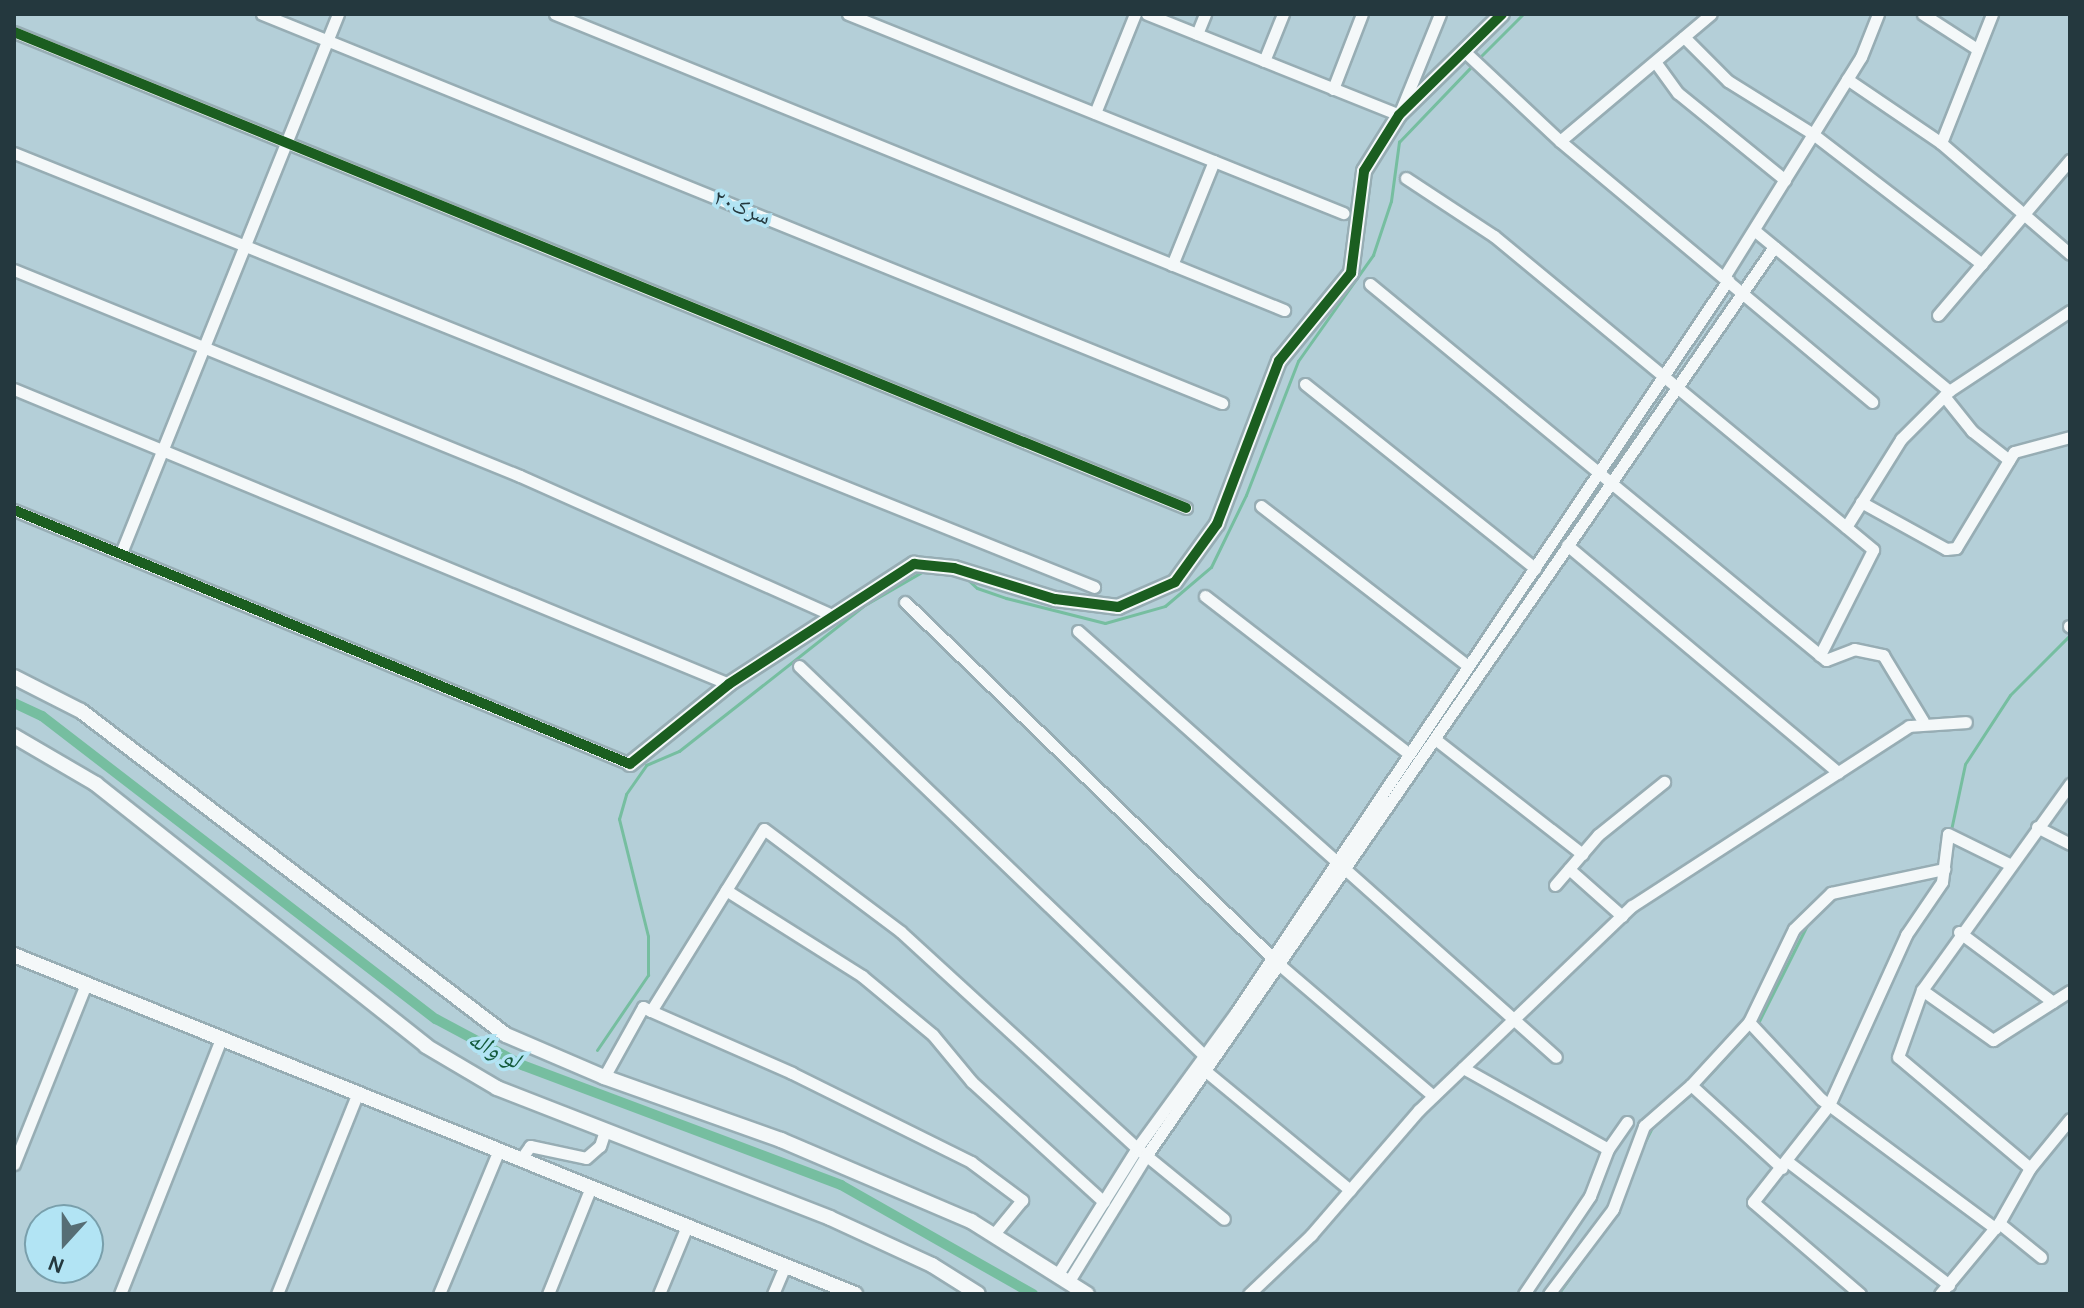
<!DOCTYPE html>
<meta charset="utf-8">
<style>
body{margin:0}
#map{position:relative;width:2084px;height:1308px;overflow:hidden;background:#b4cfd8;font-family:Karla,"Noto Naskh Arabic",sans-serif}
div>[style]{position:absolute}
.stream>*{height:3px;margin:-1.5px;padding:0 1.5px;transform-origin:1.5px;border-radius:1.5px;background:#76bea0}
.canal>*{height:10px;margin:-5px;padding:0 5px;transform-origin:5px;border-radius:5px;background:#76bea0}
.roads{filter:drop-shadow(2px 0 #97adb4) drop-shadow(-2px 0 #97adb4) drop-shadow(0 2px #97adb4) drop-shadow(0 -2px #97adb4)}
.minor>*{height:11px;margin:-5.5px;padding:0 5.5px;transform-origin:5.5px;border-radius:5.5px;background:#f4f8f9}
.tertiary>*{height:14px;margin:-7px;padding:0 7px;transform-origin:7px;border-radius:7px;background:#f4f8f9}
.cycleway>*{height:10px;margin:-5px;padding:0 5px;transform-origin:5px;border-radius:5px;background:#1b5e20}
span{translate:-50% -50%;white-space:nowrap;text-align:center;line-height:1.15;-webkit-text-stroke:7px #b2e4f4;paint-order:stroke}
.street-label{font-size:22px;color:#24383e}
.water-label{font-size:24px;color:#145a3b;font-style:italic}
.frame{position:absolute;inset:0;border:16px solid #24383e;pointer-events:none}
.north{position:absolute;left:24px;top:1204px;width:80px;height:80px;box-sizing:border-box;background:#b2e4f4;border:2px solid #799fab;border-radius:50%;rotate:201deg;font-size:22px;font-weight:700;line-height:32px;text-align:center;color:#24383e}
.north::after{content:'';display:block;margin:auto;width:28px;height:36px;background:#566d74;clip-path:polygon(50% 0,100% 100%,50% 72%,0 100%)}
</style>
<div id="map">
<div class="stream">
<i style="left:1481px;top:56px;width:59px;rotate:-45deg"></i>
<i style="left:965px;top:577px;width:16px;rotate:43deg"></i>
<i style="left:977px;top:588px;width:31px;rotate:19deg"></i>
<i style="left:1006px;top:598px;width:102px;rotate:14.2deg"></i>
<i style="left:1105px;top:623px;width:62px;rotate:-15.8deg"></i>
<i style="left:1165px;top:606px;width:60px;rotate:-40.3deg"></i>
<i style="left:1211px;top:567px;width:80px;rotate:-64.1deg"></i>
<i style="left:1246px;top:495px;width:144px;rotate:-68.8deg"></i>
<i style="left:1298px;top:361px;width:130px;rotate:-54.7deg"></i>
<i style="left:1373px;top:255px;width:57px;rotate:-71.6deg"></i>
<i style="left:1391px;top:201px;width:60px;rotate:-82.3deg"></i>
<i style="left:1399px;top:142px;width:103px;rotate:-46.2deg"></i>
<i style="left:1951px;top:830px;width:67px;rotate:-78deg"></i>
<i style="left:1965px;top:764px;width:82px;rotate:-56.9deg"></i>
<i style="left:2010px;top:695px;width:85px;rotate:-45deg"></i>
<i style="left:1757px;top:1025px;width:116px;rotate:-63.4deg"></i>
<i style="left:597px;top:1050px;width:91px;rotate:-55.8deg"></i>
<i style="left:648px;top:975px;width:39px;rotate:-90deg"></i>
<i style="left:648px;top:936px;width:121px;rotate:-103.9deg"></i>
<i style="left:619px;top:819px;width:26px;rotate:-74deg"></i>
<i style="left:626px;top:794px;width:35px;rotate:-55deg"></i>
<i style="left:646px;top:765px;width:36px;rotate:-23deg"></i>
<i style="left:679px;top:751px;width:234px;rotate:-38.2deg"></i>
<i style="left:863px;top:606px;width:72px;rotate:-30.1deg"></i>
<i style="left:1699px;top:1086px;width:76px;rotate:-47.1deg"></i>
<i style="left:1669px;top:1112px;width:32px;rotate:-39deg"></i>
<i style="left:1641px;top:1149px;width:28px;rotate:-63deg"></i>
<i style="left:1558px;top:1294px;width:84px;rotate:-54.2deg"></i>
</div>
<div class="canal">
<i style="left:14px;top:703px;width:31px;rotate:25deg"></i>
<i style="left:42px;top:716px;width:497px;rotate:37.6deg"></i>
<i style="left:436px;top:1019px;width:98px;rotate:28.1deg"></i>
<i style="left:522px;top:1065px;width:341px;rotate:20.6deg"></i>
<i style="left:841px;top:1185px;width:221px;rotate:29.6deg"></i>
</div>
<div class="roads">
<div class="minor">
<i style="left:262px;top:14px;width:1036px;rotate:22.06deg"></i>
<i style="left:555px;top:14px;width:787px;rotate:22.1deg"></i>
<i style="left:848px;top:14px;width:534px;rotate:21.9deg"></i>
<i style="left:1147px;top:14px;width:271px;rotate:21.8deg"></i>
<i style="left:1399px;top:115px;width:109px;rotate:-67.9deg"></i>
<i style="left:1923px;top:14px;width:64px;rotate:32.9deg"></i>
<i style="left:14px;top:32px;width:1265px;rotate:22.1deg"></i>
<i style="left:1197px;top:34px;width:22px;rotate:-68deg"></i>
<i style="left:1684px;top:37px;width:62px;rotate:45deg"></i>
<i style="left:1728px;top:81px;width:100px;rotate:31.9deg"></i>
<i style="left:1813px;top:134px;width:213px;rotate:37.6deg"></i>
<i style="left:1464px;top:51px;width:132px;rotate:43.2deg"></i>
<i style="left:1560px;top:141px;width:407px;rotate:39.9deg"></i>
<i style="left:1264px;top:61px;width:51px;rotate:-68deg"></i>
<i style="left:1656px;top:63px;width:37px;rotate:54deg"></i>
<i style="left:1678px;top:93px;width:138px;rotate:39.1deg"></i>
<i style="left:1847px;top:79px;width:114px;rotate:34.2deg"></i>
<i style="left:1941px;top:143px;width:170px;rotate:40.7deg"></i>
<i style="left:1333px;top:89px;width:80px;rotate:-68.9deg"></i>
<i style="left:1095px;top:113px;width:107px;rotate:-68deg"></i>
<i style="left:1560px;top:141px;width:197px;rotate:-40.1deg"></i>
<i style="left:1941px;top:143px;width:139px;rotate:-68.4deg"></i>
<i style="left:14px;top:153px;width:1164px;rotate:21.89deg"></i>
<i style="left:1406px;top:178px;width:105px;rotate:33.4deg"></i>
<i style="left:1494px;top:236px;width:492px;rotate:39.6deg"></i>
<i style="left:1873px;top:550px;width:118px;rotate:116.8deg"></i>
<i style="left:1754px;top:230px;width:253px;rotate:39.5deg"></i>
<i style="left:1949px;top:391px;width:145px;rotate:-33.5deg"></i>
<i style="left:1172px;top:265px;width:112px;rotate:-68deg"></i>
<i style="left:14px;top:270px;width:546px;rotate:22.15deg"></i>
<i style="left:520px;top:476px;width:344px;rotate:24deg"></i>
<i style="left:1724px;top:277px;width:259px;rotate:-58.1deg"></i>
<i style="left:1861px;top:57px;width:46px;rotate:-68.4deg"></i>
<i style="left:1370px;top:284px;width:591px;rotate:39.51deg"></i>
<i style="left:1826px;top:660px;width:30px;rotate:-21deg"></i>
<i style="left:1854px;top:649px;width:30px;rotate:12deg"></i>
<i style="left:1883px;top:655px;width:77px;rotate:58.8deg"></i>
<i style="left:1938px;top:315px;width:204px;rotate:-49.6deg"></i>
<i style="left:1305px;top:384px;width:295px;rotate:38.7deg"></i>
<i style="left:14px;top:389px;width:773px;rotate:22.42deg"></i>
<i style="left:1944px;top:396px;width:45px;rotate:51.3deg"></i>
<i style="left:1972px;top:431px;width:47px;rotate:38.1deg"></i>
<i style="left:1861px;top:502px;width:97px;rotate:28.9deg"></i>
<i style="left:1946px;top:549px;width:10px;rotate:-6deg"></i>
<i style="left:1956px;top:548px;width:112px;rotate:-58.9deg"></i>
<i style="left:2014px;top:452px;width:58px;rotate:-15deg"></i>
<i style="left:1261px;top:506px;width:260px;rotate:37.7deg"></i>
<i style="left:14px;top:510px;width:666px;rotate:22.41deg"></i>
<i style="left:1846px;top:527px;width:104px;rotate:-58deg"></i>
<i style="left:1901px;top:439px;width:68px;rotate:-45deg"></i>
<i style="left:1567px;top:545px;width:354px;rotate:40deg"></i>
<i style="left:121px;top:553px;width:581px;rotate:-68.07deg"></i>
<i style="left:1205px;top:596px;width:257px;rotate:37.7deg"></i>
<i style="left:905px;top:602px;width:523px;rotate:44.07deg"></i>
<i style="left:1281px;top:966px;width:200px;rotate:40.5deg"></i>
<i style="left:2069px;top:626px;width:1px;rotate:45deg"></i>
<i style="left:1078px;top:631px;width:640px;rotate:41.71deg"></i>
<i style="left:799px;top:666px;width:570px;rotate:43.86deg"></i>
<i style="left:1435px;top:739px;width:187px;rotate:38deg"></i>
<i style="left:2037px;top:827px;width:37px;rotate:27deg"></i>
<i style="left:1569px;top:869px;width:71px;rotate:41.6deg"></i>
<i style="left:1555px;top:885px;width:66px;rotate:-49.3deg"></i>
<i style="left:1598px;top:835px;width:85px;rotate:-38.8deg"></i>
<i style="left:726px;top:890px;width:161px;rotate:32.3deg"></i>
<i style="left:862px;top:976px;width:92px;rotate:39.7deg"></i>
<i style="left:933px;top:1035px;width:61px;rotate:50.3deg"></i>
<i style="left:972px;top:1082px;width:178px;rotate:42.3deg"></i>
<i style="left:1959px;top:932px;width:117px;rotate:36.7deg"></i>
<i style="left:1922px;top:990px;width:87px;rotate:35.2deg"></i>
<i style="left:1993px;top:1040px;width:91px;rotate:-32.5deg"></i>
<i style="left:651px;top:1011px;width:154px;rotate:23.7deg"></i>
<i style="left:792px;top:1073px;width:200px;rotate:26.4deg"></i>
<i style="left:971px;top:1162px;width:64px;rotate:36.7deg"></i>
<i style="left:1022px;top:1200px;width:44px;rotate:129.5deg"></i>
<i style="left:1749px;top:1022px;width:105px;rotate:46.9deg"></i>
<i style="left:1821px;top:1099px;width:217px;rotate:36.6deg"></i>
<i style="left:1463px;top:1068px;width:166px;rotate:29.2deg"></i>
<i style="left:1208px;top:1073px;width:184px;rotate:39.5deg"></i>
<i style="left:604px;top:1077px;width:80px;rotate:-60.9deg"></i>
<i style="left:643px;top:1007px;width:9px;rotate:27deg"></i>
<i style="left:651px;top:1011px;width:214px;rotate:-58.2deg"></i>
<i style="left:764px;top:829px;width:171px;rotate:36.9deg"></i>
<i style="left:901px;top:932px;width:320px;rotate:42.5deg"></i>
<i style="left:1137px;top:1148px;width:112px;rotate:39.2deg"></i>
<i style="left:1691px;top:1085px;width:123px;rotate:42.4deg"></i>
<i style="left:521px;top:1159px;width:16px;rotate:-55deg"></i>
<i style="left:530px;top:1146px;width:57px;rotate:12.1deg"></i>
<i style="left:586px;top:1158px;width:18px;rotate:-41deg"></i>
<i style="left:600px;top:1146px;width:16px;rotate:-72deg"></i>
<i style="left:1787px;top:1161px;width:204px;rotate:37.4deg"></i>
<i style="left:14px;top:1164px;width:194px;rotate:-68.2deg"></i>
<i style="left:2030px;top:1168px;width:172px;rotate:-139.9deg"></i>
<i style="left:1898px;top:1057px;width:71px;rotate:-70.3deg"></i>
<i style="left:1922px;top:990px;width:254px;rotate:-54.3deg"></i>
<i style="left:1999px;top:1223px;width:54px;rotate:39deg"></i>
<i style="left:1058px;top:1274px;width:149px;rotate:-57.9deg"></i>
<i style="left:1137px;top:1148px;width:168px;rotate:-53.9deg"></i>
<i style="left:1236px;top:1012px;width:882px;rotate:-56.09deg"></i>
<i style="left:1069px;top:1281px;width:147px;rotate:-58.4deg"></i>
<i style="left:1146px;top:1156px;width:1105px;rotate:-55.36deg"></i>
<i style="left:120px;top:1294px;width:274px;rotate:-68.4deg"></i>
<i style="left:277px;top:1294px;width:217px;rotate:-68.1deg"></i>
<i style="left:439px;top:1294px;width:156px;rotate:-67.4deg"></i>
<i style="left:548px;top:1294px;width:115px;rotate:-68.1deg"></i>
<i style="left:659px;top:1294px;width:74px;rotate:-67.6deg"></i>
<i style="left:773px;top:1294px;width:30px;rotate:-67deg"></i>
<i style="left:1249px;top:1294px;width:86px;rotate:-43.6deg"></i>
<i style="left:1311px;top:1235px;width:165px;rotate:-49.2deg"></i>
<i style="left:1419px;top:1110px;width:295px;rotate:-43.8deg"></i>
<i style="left:1632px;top:906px;width:330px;rotate:-33deg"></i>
<i style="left:1909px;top:726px;width:57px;rotate:-4deg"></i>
<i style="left:1524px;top:1294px;width:118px;rotate:-56deg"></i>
<i style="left:1590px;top:1196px;width:50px;rotate:-69deg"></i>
<i style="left:1608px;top:1149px;width:33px;rotate:-55deg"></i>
<i style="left:1549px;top:1294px;width:106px;rotate:-53deg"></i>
<i style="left:1613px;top:1209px;width:89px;rotate:-69.5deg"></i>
<i style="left:1644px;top:1126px;width:62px;rotate:-41.1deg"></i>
<i style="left:1691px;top:1085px;width:86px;rotate:-47.4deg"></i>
<i style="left:1749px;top:1022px;width:103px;rotate:-64.2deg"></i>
<i style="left:1794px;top:929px;width:52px;rotate:-44.2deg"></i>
<i style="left:1831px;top:893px;width:116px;rotate:-12deg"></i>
<i style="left:1860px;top:1294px;width:141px;rotate:-139.3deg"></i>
<i style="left:1753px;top:1202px;width:123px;rotate:-51.9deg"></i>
<i style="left:1829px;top:1105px;width:187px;rotate:-65.6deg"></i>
<i style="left:1906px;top:935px;width:64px;rotate:-55.8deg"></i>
<i style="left:1942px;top:882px;width:48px;rotate:-82.9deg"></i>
<i style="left:1948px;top:834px;width:68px;rotate:26.2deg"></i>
<i style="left:1940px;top:1294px;width:92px;rotate:-50.3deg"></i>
<i style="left:1999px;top:1223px;width:63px;rotate:-60.6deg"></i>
<i style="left:2030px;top:1168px;width:63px;rotate:-50.8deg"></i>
</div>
<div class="tertiary">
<i style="left:14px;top:677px;width:75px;rotate:26.9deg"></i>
<i style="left:81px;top:711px;width:534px;rotate:37.32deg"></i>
<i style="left:506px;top:1035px;width:107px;rotate:23.2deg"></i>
<i style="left:604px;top:1077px;width:188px;rotate:19.6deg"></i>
<i style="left:781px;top:1140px;width:207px;rotate:23.1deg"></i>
<i style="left:971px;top:1221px;width:137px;rotate:32.2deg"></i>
<i style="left:14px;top:736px;width:95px;rotate:30.3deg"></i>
<i style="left:96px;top:784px;width:421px;rotate:38.4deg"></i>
<i style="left:426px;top:1046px;width:82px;rotate:30.6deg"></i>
<i style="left:497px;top:1088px;width:357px;rotate:21.3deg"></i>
<i style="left:830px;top:1218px;width:112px;rotate:24.7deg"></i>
<i style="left:932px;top:1265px;width:54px;rotate:32.2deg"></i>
<i style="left:630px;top:764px;width:127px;rotate:-38.9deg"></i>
<i style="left:729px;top:684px;width:221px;rotate:-33deg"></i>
<i style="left:914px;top:564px;width:40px;rotate:5.7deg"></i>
<i style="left:954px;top:568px;width:106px;rotate:17.1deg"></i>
<i style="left:1055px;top:599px;width:64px;rotate:7.2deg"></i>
<i style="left:1118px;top:607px;width:62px;rotate:-23.7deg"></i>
<i style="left:1175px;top:582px;width:72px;rotate:-54.1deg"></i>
<i style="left:1217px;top:524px;width:174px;rotate:-69.2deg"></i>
<i style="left:1279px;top:361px;width:114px;rotate:-50.7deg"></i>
<i style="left:1351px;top:273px;width:103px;rotate:-82.7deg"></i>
<i style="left:1364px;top:171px;width:66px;rotate:-58deg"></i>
<i style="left:1399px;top:115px;width:144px;rotate:-44.4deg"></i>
<i style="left:14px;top:955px;width:907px;rotate:21.95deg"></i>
</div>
</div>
<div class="cycleway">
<i style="left:14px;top:32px;width:1265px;rotate:22.1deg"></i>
<i style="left:14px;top:510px;width:666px;rotate:22.41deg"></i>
<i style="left:630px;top:764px;width:127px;rotate:-38.9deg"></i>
<i style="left:729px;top:684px;width:221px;rotate:-33deg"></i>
<i style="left:914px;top:564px;width:40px;rotate:5.7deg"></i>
<i style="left:954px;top:568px;width:106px;rotate:17.1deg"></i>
<i style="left:1055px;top:599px;width:64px;rotate:7.2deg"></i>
<i style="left:1118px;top:607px;width:62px;rotate:-23.7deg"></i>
<i style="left:1175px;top:582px;width:72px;rotate:-54.1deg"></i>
<i style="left:1217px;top:524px;width:174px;rotate:-69.2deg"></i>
<i style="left:1279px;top:361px;width:114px;rotate:-50.7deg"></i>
<i style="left:1351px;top:273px;width:103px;rotate:-82.7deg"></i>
<i style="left:1364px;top:171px;width:66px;rotate:-58deg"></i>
<i style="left:1399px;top:115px;width:144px;rotate:-44.4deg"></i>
</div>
<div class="street-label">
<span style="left:742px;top:208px;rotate:22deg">سرک۲۰</span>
</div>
<div class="water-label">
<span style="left:494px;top:1050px;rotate:27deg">لو واله</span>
</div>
<div class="frame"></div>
<div class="north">N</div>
</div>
